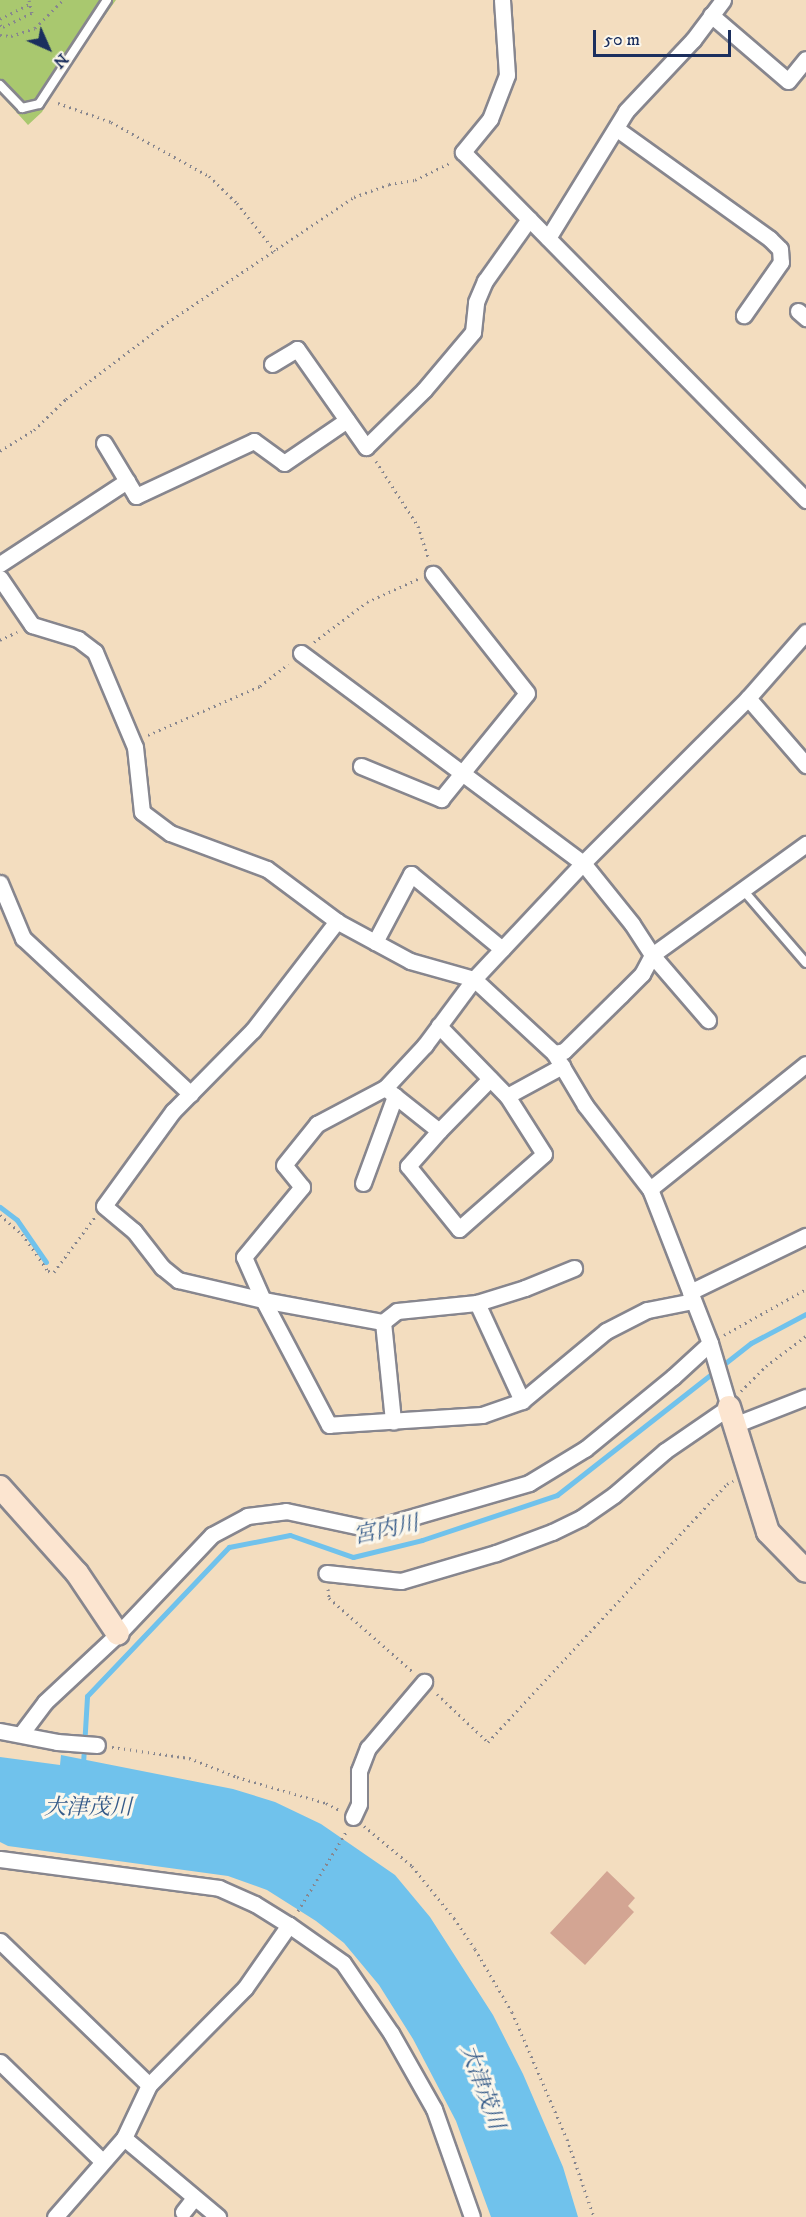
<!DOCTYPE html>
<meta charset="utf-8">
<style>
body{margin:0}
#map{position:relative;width:806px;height:2217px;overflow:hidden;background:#f3ddbf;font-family:"IM FELL DW Pica","Noto Serif JP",serif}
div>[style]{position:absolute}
.green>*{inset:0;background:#a9c86f}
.water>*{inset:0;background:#70c2ec}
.stream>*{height:5px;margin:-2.5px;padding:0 2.5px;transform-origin:2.5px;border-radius:2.5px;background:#70c2ec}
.building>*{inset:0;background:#d3a593}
.path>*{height:3px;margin-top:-1.5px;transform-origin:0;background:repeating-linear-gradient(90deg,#87868e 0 1.5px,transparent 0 6px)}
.roads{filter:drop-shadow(2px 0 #87868e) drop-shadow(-2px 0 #87868e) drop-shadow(0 2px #87868e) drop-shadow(0 -2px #87868e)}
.lane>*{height:8px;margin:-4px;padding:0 4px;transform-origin:4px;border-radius:4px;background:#fff}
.street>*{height:15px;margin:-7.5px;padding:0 7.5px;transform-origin:7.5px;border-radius:7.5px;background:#fff}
.secondary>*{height:22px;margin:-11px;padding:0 11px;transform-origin:11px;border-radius:11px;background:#fce5d0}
span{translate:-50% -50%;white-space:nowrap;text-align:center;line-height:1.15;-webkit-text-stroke:6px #fbf7ec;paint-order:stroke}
.water-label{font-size:22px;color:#355b89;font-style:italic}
.north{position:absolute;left:18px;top:18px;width:60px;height:60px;-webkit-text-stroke:4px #fbf7ec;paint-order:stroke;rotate:135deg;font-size:16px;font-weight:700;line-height:24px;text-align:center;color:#1b2f5e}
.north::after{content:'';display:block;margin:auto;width:21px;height:27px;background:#1b2f5e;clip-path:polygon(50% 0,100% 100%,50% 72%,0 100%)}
.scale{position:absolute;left:593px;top:30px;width:138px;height:27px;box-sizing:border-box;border:3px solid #1b2f5e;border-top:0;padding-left:8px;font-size:18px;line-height:21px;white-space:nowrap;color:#1b2f5e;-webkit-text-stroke:4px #fbf7ec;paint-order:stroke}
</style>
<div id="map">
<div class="green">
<i style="clip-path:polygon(0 0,116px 0,62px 75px,42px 112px,28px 125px,0 94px)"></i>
</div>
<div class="water">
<i style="clip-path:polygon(61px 1755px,233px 1789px,275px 1802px,321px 1824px,395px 1875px,430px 1917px,493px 2015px,523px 2074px,563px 2167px,578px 2217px,491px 2217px,456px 2121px,413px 2039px,379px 1985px,344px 1943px,316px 1921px,267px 1890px,228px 1876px,8px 1846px,0 1842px,0 1757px,60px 1765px)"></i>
</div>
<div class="stream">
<i style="left:0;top:1207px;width:21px;rotate:37deg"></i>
<i style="left:17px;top:1220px;width:51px;rotate:55.4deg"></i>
<i style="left:83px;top:1764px;width:68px;rotate:-86.6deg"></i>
<i style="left:87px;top:1696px;width:206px;rotate:-46.4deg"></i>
<i style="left:229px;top:1547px;width:62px;rotate:-11.1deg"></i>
<i style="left:290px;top:1535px;width:67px;rotate:19.2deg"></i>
<i style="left:353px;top:1557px;width:71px;rotate:-13.8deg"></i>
<i style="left:422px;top:1540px;width:142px;rotate:-18.4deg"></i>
<i style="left:557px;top:1495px;width:246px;rotate:-38.1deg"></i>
<i style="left:751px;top:1343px;width:62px;rotate:-27.8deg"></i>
</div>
<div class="building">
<i style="clip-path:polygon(607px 1871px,635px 1898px,628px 1906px,634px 1912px,585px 1965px,550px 1933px)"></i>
</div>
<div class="path">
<i style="left:0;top:19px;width:35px;rotate:-27deg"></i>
<i style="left:0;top:25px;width:4px;rotate:34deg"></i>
<i style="left:3px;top:27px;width:32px;rotate:-26deg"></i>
<i style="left:32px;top:13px;width:13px;rotate:-103deg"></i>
<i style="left:0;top:35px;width:11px;rotate:5deg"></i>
<i style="left:11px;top:36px;width:25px;rotate:-18deg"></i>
<i style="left:35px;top:28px;width:40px;rotate:-45deg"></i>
<i style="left:58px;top:103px;width:56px;rotate:19.7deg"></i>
<i style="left:111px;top:122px;width:112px;rotate:28.9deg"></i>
<i style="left:209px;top:176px;width:39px;rotate:44deg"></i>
<i style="left:237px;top:203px;width:61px;rotate:51.6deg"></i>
<i style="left:0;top:451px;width:40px;rotate:-32deg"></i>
<i style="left:34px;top:430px;width:45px;rotate:-44.1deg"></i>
<i style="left:66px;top:399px;width:121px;rotate:-37.2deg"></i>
<i style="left:162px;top:326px;width:231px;rotate:-33.9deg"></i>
<i style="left:354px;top:197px;width:37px;rotate:-20deg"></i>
<i style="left:389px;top:184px;width:26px;rotate:-9deg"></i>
<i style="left:415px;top:180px;width:39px;rotate:-26deg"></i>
<i style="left:376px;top:461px;width:77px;rotate:57.1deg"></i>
<i style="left:418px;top:526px;width:36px;rotate:72deg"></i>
<i style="left:0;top:640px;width:19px;rotate:-25deg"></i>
<i style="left:314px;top:642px;width:66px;rotate:-37deg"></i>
<i style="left:367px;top:602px;width:56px;rotate:-24.3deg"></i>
<i style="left:148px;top:735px;width:122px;rotate:-23.6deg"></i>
<i style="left:260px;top:686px;width:36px;rotate:-38deg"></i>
<i style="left:0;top:1215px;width:29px;rotate:41deg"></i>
<i style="left:22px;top:1234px;width:45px;rotate:54.9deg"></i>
<i style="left:48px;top:1271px;width:6px;rotate:9deg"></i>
<i style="left:54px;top:1272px;width:69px;rotate:-53.3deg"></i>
<i style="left:724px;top:1335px;width:94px;rotate:-29.3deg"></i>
<i style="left:741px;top:1391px;width:35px;rotate:-45deg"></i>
<i style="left:766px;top:1366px;width:50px;rotate:-36.9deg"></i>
<i style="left:328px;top:1589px;width:9px;rotate:84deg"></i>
<i style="left:329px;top:1598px;width:111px;rotate:41.3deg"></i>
<i style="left:437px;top:1694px;width:70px;rotate:43.3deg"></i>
<i style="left:488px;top:1742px;width:352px;rotate:-47.2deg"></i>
<i style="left:727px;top:1484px;width:7px;rotate:-27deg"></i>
<i style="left:112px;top:1747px;width:78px;rotate:8.1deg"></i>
<i style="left:189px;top:1758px;width:52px;rotate:21.6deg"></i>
<i style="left:237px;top:1777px;width:93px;rotate:16.3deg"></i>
<i style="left:326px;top:1803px;width:15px;rotate:28deg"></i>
<i style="left:364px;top:1826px;width:62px;rotate:39.8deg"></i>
<i style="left:412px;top:1866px;width:67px;rotate:51.1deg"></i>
<i style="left:454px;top:1918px;width:37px;rotate:56deg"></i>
<i style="left:475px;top:1949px;width:73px;rotate:59.6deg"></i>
<i style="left:512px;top:2012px;width:138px;rotate:66.6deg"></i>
<i style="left:567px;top:2139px;width:83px;rotate:70.9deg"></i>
<i style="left:298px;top:1911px;width:92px;rotate:-58.7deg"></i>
</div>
<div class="roads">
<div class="lane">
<i style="left:0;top:85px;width:32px;rotate:46deg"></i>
<i style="left:22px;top:108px;width:17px;rotate:-13deg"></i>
<i style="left:39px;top:104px;width:124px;rotate:-56.8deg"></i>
<i style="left:743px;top:890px;width:96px;rotate:49.2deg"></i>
</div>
<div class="street">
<i style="left:502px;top:0;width:75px;rotate:86.2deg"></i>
<i style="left:507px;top:75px;width:47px;rotate:111.1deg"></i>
<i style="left:490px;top:119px;width:43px;rotate:129.3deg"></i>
<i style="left:463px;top:152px;width:489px;rotate:45.4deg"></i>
<i style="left:711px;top:15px;width:101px;rotate:40.6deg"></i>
<i style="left:788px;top:81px;width:28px;rotate:-51deg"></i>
<i style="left:617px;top:129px;width:188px;rotate:35.7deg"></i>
<i style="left:770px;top:239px;width:14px;rotate:45deg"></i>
<i style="left:780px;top:249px;width:13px;rotate:86deg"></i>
<i style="left:781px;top:262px;width:65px;rotate:124.9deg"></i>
<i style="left:548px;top:238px;width:149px;rotate:-58.4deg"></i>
<i style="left:626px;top:111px;width:98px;rotate:-46.7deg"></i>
<i style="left:693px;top:40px;width:50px;rotate:-53.1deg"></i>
<i style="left:798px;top:311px;width:11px;rotate:41deg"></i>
<i style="left:272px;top:364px;width:29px;rotate:-31deg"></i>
<i style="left:297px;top:349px;width:120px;rotate:54.9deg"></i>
<i style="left:366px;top:447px;width:81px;rotate:-44.5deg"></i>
<i style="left:424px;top:390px;width:76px;rotate:-49.8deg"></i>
<i style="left:473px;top:332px;width:30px;rotate:-84deg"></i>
<i style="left:476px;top:302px;width:23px;rotate:-67deg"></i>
<i style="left:485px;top:281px;width:76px;rotate:-54.6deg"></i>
<i style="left:104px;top:443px;width:62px;rotate:58.9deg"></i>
<i style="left:136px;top:496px;width:130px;rotate:-25deg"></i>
<i style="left:254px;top:441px;width:37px;rotate:36deg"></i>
<i style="left:284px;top:463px;width:76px;rotate:-34.3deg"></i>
<i style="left:0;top:564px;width:152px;rotate:-33.2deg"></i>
<i style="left:0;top:578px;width:57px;rotate:55.8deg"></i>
<i style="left:32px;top:625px;width:48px;rotate:16.9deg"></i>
<i style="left:78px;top:639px;width:21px;rotate:37deg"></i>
<i style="left:95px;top:652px;width:103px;rotate:67.2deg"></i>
<i style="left:135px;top:747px;width:65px;rotate:83.9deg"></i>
<i style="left:142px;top:812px;width:35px;rotate:37deg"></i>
<i style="left:170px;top:833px;width:103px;rotate:20.4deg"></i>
<i style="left:267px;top:869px;width:89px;rotate:36.7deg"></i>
<i style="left:338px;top:922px;width:82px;rotate:28.4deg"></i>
<i style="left:410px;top:961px;width:66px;rotate:15.7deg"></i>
<i style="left:474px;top:979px;width:109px;rotate:42.8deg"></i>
<i style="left:554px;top:1053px;width:61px;rotate:59.2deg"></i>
<i style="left:585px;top:1105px;width:106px;rotate:52.3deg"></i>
<i style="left:650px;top:1189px;width:165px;rotate:68.7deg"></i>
<i style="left:710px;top:1343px;width:67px;rotate:73.5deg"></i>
<i style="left:729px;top:1407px;width:78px;rotate:145.5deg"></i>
<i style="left:665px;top:1451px;width:67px;rotate:139.2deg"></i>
<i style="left:614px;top:1495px;width:40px;rotate:145.1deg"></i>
<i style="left:581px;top:1518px;width:32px;rotate:154deg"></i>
<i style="left:552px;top:1532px;width:60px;rotate:159.4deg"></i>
<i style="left:496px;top:1553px;width:99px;rotate:163.6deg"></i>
<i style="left:401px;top:1581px;width:75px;rotate:-173.9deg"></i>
<i style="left:301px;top:653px;width:352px;rotate:36.7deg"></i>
<i style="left:583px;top:863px;width:78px;rotate:51.2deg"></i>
<i style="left:632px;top:924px;width:37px;rotate:57deg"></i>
<i style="left:652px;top:955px;width:86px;rotate:49.3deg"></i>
<i style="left:748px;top:698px;width:89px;rotate:49.1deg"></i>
<i style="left:361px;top:766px;width:87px;rotate:22.4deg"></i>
<i style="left:441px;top:799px;width:136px;rotate:-50.9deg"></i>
<i style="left:527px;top:693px;width:152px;rotate:-128.3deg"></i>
<i style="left:0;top:883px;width:60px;rotate:67.3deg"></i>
<i style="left:23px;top:938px;width:229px;rotate:42.9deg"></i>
<i style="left:337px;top:921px;width:138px;rotate:127.6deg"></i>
<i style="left:253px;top:1030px;width:114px;rotate:134.6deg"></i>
<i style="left:173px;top:1111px;width:117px;rotate:126deg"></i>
<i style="left:104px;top:1206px;width:39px;rotate:40deg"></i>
<i style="left:134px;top:1231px;width:46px;rotate:52.1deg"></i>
<i style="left:162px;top:1267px;width:21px;rotate:39deg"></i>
<i style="left:178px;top:1280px;width:87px;rotate:13.2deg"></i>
<i style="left:263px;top:1300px;width:122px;rotate:10.4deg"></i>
<i style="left:383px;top:1322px;width:18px;rotate:-38deg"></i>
<i style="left:397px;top:1311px;width:80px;rotate:-5.7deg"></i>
<i style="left:477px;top:1303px;width:50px;rotate:-17.4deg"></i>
<i style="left:525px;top:1288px;width:53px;rotate:-22.2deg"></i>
<i style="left:375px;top:942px;width:77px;rotate:-62.1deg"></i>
<i style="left:411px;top:874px;width:118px;rotate:39.5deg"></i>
<i style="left:554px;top:1053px;width:10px;rotate:-11deg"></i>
<i style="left:564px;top:1051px;width:80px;rotate:-44.5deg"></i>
<i style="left:621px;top:995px;width:30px;rotate:-45deg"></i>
<i style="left:642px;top:974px;width:21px;rotate:-62deg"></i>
<i style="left:652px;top:955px;width:190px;rotate:-35.8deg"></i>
<i style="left:385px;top:1088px;width:69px;rotate:38.5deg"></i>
<i style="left:439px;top:1131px;width:47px;rotate:131.5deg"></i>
<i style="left:408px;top:1166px;width:81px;rotate:51deg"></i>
<i style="left:459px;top:1229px;width:113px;rotate:-41.4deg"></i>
<i style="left:544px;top:1154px;width:69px;rotate:-122.5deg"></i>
<i style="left:507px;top:1096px;width:98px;rotate:-134.2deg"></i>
<i style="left:507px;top:1096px;width:63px;rotate:-28.6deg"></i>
<i style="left:439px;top:1131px;width:73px;rotate:-45.6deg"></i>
<i style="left:363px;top:1183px;width:93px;rotate:-69.8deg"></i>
<i style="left:650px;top:1189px;width:200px;rotate:-38.7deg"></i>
<i style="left:690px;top:1292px;width:129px;rotate:-25.8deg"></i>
<i style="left:693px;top:1301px;width:47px;rotate:168.9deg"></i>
<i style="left:647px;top:1310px;width:46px;rotate:152.9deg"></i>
<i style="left:606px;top:1331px;width:109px;rotate:140.2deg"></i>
<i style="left:522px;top:1401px;width:42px;rotate:160.7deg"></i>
<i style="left:482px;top:1415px;width:153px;rotate:176.3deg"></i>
<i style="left:329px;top:1425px;width:141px;rotate:-117.8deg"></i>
<i style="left:263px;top:1300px;width:47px;rotate:-113.8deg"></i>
<i style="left:244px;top:1257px;width:91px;rotate:-50.4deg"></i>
<i style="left:302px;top:1187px;width:28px;rotate:-129deg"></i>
<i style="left:284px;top:1165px;width:53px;rotate:-51.2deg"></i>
<i style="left:317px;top:1124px;width:77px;rotate:-27.9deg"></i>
<i style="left:385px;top:1088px;width:59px;rotate:-47.1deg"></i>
<i style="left:425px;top:1045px;width:82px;rotate:-53.4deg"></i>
<i style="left:474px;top:979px;width:159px;rotate:-46.8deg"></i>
<i style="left:583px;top:863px;width:233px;rotate:-45deg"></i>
<i style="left:748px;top:698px;width:88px;rotate:-48.7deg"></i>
<i style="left:477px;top:1303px;width:108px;rotate:65.3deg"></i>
<i style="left:383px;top:1322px;width:100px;rotate:84.2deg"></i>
<i style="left:734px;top:1425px;width:77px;rotate:-21.3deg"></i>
<i style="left:0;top:1731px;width:58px;rotate:10.9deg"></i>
<i style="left:57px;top:1742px;width:40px;rotate:4.3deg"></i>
<i style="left:21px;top:1734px;width:40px;rotate:-53deg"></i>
<i style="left:45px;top:1702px;width:100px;rotate:-43deg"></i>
<i style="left:118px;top:1634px;width:137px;rotate:-46.5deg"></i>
<i style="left:212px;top:1535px;width:40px;rotate:-28deg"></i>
<i style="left:247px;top:1516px;width:39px;rotate:-7deg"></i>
<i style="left:286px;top:1511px;width:87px;rotate:12deg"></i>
<i style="left:371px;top:1529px;width:165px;rotate:-16.2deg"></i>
<i style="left:529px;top:1483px;width:66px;rotate:-31.3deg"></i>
<i style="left:585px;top:1449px;width:114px;rotate:-39.3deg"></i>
<i style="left:673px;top:1377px;width:50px;rotate:-42.6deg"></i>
<i style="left:353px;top:1817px;width:14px;rotate:-65deg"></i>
<i style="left:359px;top:1804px;width:33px;rotate:-90deg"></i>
<i style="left:359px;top:1771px;width:25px;rotate:-69deg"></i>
<i style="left:368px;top:1748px;width:87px;rotate:-49.7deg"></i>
<i style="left:0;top:1859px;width:221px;rotate:7.5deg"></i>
<i style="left:219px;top:1888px;width:39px;rotate:24deg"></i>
<i style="left:255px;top:1904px;width:40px;rotate:32deg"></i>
<i style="left:289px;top:1925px;width:66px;rotate:35.1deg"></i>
<i style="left:343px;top:1963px;width:85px;rotate:55.6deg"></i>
<i style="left:391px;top:2033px;width:87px;rotate:60.5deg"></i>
<i style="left:434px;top:2109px;width:114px;rotate:70.6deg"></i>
<i style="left:0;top:1941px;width:207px;rotate:44deg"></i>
<i style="left:0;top:2062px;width:142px;rotate:44.1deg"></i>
<i style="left:124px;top:2138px;width:123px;rotate:40deg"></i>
<i style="left:183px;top:2212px;width:18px;rotate:-52deg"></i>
<i style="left:55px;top:2217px;width:105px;rotate:-48.9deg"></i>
<i style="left:124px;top:2138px;width:59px;rotate:-64.7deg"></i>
<i style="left:149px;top:2085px;width:136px;rotate:-45.3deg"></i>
<i style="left:245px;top:1988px;width:77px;rotate:-55.1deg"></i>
</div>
<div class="secondary">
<i style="left:729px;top:1407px;width:131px;rotate:72.7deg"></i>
<i style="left:768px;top:1532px;width:54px;rotate:45.7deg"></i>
<i style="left:0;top:1487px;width:115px;rotate:48.2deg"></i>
<i style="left:77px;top:1573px;width:73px;rotate:56.1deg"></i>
</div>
</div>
<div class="water-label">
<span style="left:386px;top:1530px;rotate:-12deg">宮内川</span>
<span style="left:88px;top:1808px">大津茂川</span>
<span style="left:482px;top:2087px;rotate:70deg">大津茂川</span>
</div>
<div class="north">N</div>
<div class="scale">50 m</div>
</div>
